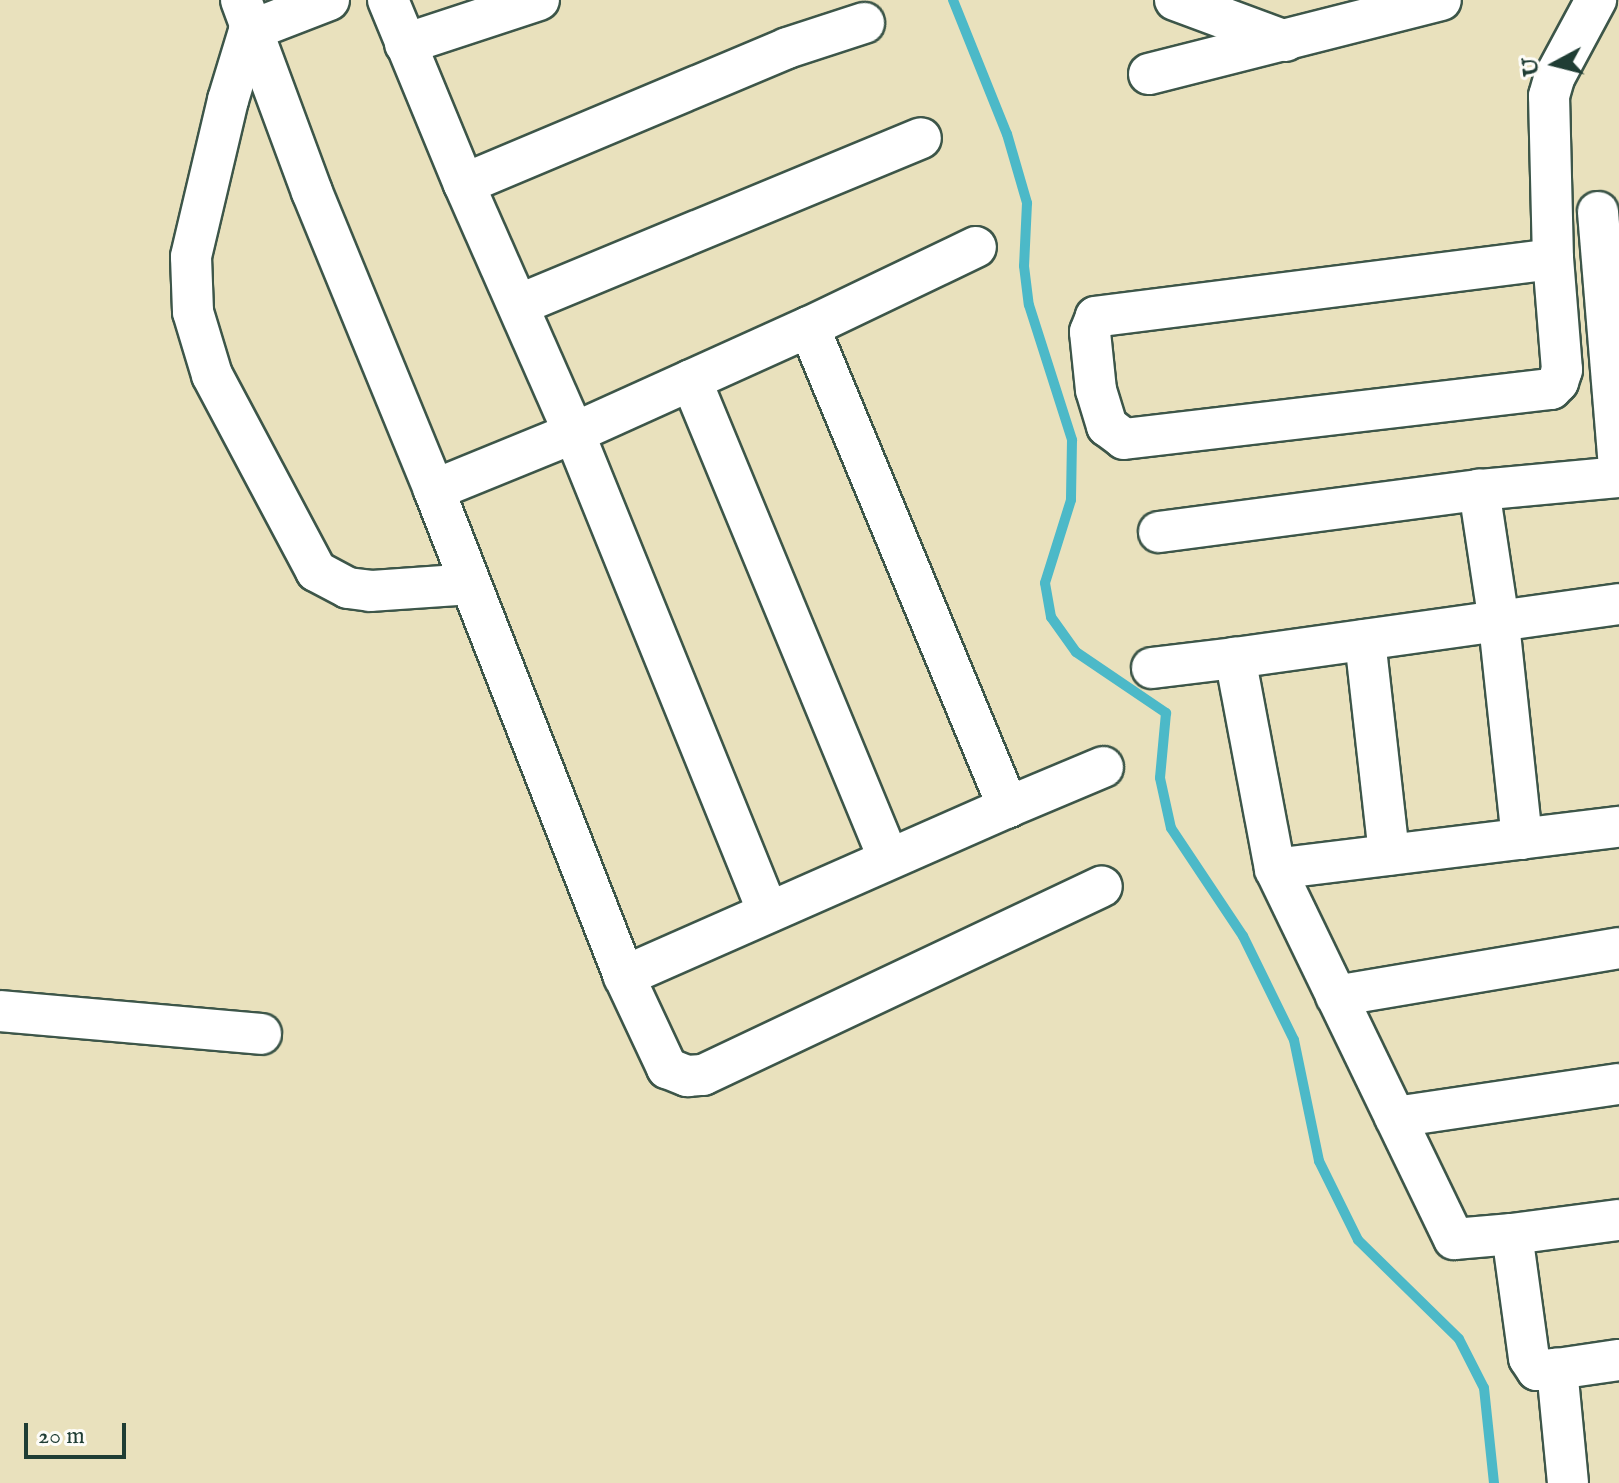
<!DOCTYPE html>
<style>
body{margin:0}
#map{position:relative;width:1619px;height:1483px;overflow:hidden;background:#e9e1bd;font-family:"IM FELL English",serif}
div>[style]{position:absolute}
.stream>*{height:10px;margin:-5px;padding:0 5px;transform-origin:5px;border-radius:5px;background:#4cb9c8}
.roads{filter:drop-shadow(2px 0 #3d5649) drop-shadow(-2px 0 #3d5649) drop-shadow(0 2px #3d5649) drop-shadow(0 -2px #3d5649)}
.minor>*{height:40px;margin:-20px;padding:0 20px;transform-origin:20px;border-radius:20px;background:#fff}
span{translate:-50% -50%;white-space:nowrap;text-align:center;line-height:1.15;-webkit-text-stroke:8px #fdfcf7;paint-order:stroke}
.north{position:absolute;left:1515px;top:24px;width:80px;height:80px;-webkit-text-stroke:6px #fdfcf7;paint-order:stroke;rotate:263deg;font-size:22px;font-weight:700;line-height:32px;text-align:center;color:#1f3d34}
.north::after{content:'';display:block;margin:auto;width:28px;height:36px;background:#1f3d34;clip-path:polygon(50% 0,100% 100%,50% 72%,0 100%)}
.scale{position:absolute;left:24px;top:1423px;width:102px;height:36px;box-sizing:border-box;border:4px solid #1f3d34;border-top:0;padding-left:10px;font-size:24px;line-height:28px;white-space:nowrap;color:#1f3d34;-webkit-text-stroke:6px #fdfcf7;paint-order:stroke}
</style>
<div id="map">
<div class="stream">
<i style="left:953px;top:0;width:144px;rotate:68.1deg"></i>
<i style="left:1007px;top:134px;width:72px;rotate:73.8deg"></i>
<i style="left:1027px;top:203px;width:63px;rotate:92.7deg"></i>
<i style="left:1024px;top:266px;width:39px;rotate:83deg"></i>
<i style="left:1029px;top:305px;width:142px;rotate:72.3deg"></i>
<i style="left:1072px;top:440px;width:60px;rotate:91deg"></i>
<i style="left:1071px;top:500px;width:87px;rotate:107.4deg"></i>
<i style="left:1045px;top:583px;width:35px;rotate:80deg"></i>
<i style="left:1051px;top:617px;width:43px;rotate:54.5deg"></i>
<i style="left:1076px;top:652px;width:109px;rotate:34.1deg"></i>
<i style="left:1166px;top:713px;width:65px;rotate:95.3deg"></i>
<i style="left:1160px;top:778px;width:51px;rotate:77.6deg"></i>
<i style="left:1171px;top:828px;width:130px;rotate:56.3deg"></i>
<i style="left:1243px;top:936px;width:116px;rotate:63.9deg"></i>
<i style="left:1294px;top:1040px;width:124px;rotate:78.3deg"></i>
<i style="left:1319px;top:1161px;width:88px;rotate:63.7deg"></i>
<i style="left:1358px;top:1240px;width:141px;rotate:44.4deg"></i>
<i style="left:1459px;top:1339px;width:55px;rotate:63deg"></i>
<i style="left:1484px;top:1388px;width:96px;rotate:84deg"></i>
</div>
<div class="roads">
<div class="minor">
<i style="left:241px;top:0;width:205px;rotate:69.7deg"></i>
<i style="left:312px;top:192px;width:322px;rotate:67.7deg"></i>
<i style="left:434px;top:490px;width:522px;rotate:68.65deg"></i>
<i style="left:624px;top:976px;width:102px;rotate:64.9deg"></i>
<i style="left:667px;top:1068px;width:22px;rotate:22deg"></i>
<i style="left:687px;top:1076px;width:16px;rotate:-4deg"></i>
<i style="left:703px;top:1075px;width:441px;rotate:-25.3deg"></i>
<i style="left:329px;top:0;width:86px;rotate:158.8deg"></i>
<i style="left:249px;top:31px;width:72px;rotate:106.9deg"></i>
<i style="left:228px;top:100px;width:161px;rotate:103.3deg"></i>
<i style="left:191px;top:257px;width:55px;rotate:87.9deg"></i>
<i style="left:193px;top:312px;width:66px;rotate:73.2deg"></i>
<i style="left:212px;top:375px;width:222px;rotate:62deg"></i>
<i style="left:316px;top:571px;width:36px;rotate:28deg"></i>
<i style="left:348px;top:588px;width:23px;rotate:7deg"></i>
<i style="left:371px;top:591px;width:99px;rotate:-4deg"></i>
<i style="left:388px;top:0;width:199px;rotate:67.6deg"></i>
<i style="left:464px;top:184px;width:272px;rotate:66.2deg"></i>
<i style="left:574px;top:433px;width:517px;rotate:67.95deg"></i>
<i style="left:1175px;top:0;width:118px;rotate:20.3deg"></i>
<i style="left:405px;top:44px;width:141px;rotate:-18.2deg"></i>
<i style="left:1149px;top:74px;width:301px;rotate:-14.2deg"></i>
<i style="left:464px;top:184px;width:350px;rotate:-22.8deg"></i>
<i style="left:787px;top:48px;width:81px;rotate:-18deg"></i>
<i style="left:1598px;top:212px;width:259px;rotate:85.3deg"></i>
<i style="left:1553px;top:259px;width:461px;rotate:172.8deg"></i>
<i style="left:1096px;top:317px;width:16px;rotate:112deg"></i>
<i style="left:1090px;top:332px;width:58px;rotate:84.1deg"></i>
<i style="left:1096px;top:390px;width:38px;rotate:73deg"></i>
<i style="left:1107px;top:426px;width:21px;rotate:37deg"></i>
<i style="left:1124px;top:439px;width:430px;rotate:-6.7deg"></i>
<i style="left:1551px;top:389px;width:10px;rotate:-45deg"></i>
<i style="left:1558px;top:382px;width:13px;rotate:-72deg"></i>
<i style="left:1562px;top:370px;width:111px;rotate:-94.6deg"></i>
<i style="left:1553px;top:259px;width:163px;rotate:-91.4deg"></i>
<i style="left:1549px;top:96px;width:19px;rotate:-74deg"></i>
<i style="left:1554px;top:78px;width:89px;rotate:-61.7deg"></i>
<i style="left:518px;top:305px;width:436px;rotate:-22.5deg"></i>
<i style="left:809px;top:327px;width:185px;rotate:-25.6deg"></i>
<i style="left:691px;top:380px;width:516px;rotate:67.56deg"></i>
<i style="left:434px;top:490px;width:151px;rotate:-22.2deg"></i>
<i style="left:574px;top:433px;width:258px;rotate:-24.3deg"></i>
<i style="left:809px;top:327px;width:520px;rotate:67.48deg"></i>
<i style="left:1008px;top:807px;width:420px;rotate:156.2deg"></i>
<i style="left:1159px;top:532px;width:323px;rotate:-7.5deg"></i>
<i style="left:1365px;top:640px;width:216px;rotate:83.6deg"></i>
<i style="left:1152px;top:668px;width:84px;rotate:-6.9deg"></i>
<i style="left:1008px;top:807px;width:103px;rotate:-22.8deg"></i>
<i style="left:1522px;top:839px;width:218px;rotate:-96.1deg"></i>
<i style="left:1499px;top:622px;width:134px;rotate:-98.6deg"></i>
<i style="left:1479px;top:490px;width:141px;rotate:-5.3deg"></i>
<i style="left:1275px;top:869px;width:347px;rotate:-7deg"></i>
<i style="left:1336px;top:996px;width:287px;rotate:-9.6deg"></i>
<i style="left:0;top:1011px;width:262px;rotate:5deg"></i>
<i style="left:1395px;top:1117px;width:226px;rotate:-8.4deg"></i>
<i style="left:1512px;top:1234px;width:108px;rotate:-7.5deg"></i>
<i style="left:1557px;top:1369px;width:20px;rotate:177deg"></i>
<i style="left:1537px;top:1370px;width:14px;rotate:-124deg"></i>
<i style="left:1529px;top:1358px;width:125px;rotate:-97.8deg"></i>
<i style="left:1512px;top:1234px;width:58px;rotate:175.1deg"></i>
<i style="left:1454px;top:1239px;width:411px;rotate:-115.8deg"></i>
<i style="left:1275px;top:869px;width:215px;rotate:-100.7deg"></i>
<i style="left:1235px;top:658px;width:388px;rotate:-8deg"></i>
<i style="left:1568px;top:1483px;width:115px;rotate:-95.5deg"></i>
<i style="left:1557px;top:1369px;width:63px;rotate:-8.3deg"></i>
</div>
</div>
<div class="north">U</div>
<div class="scale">20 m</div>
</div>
